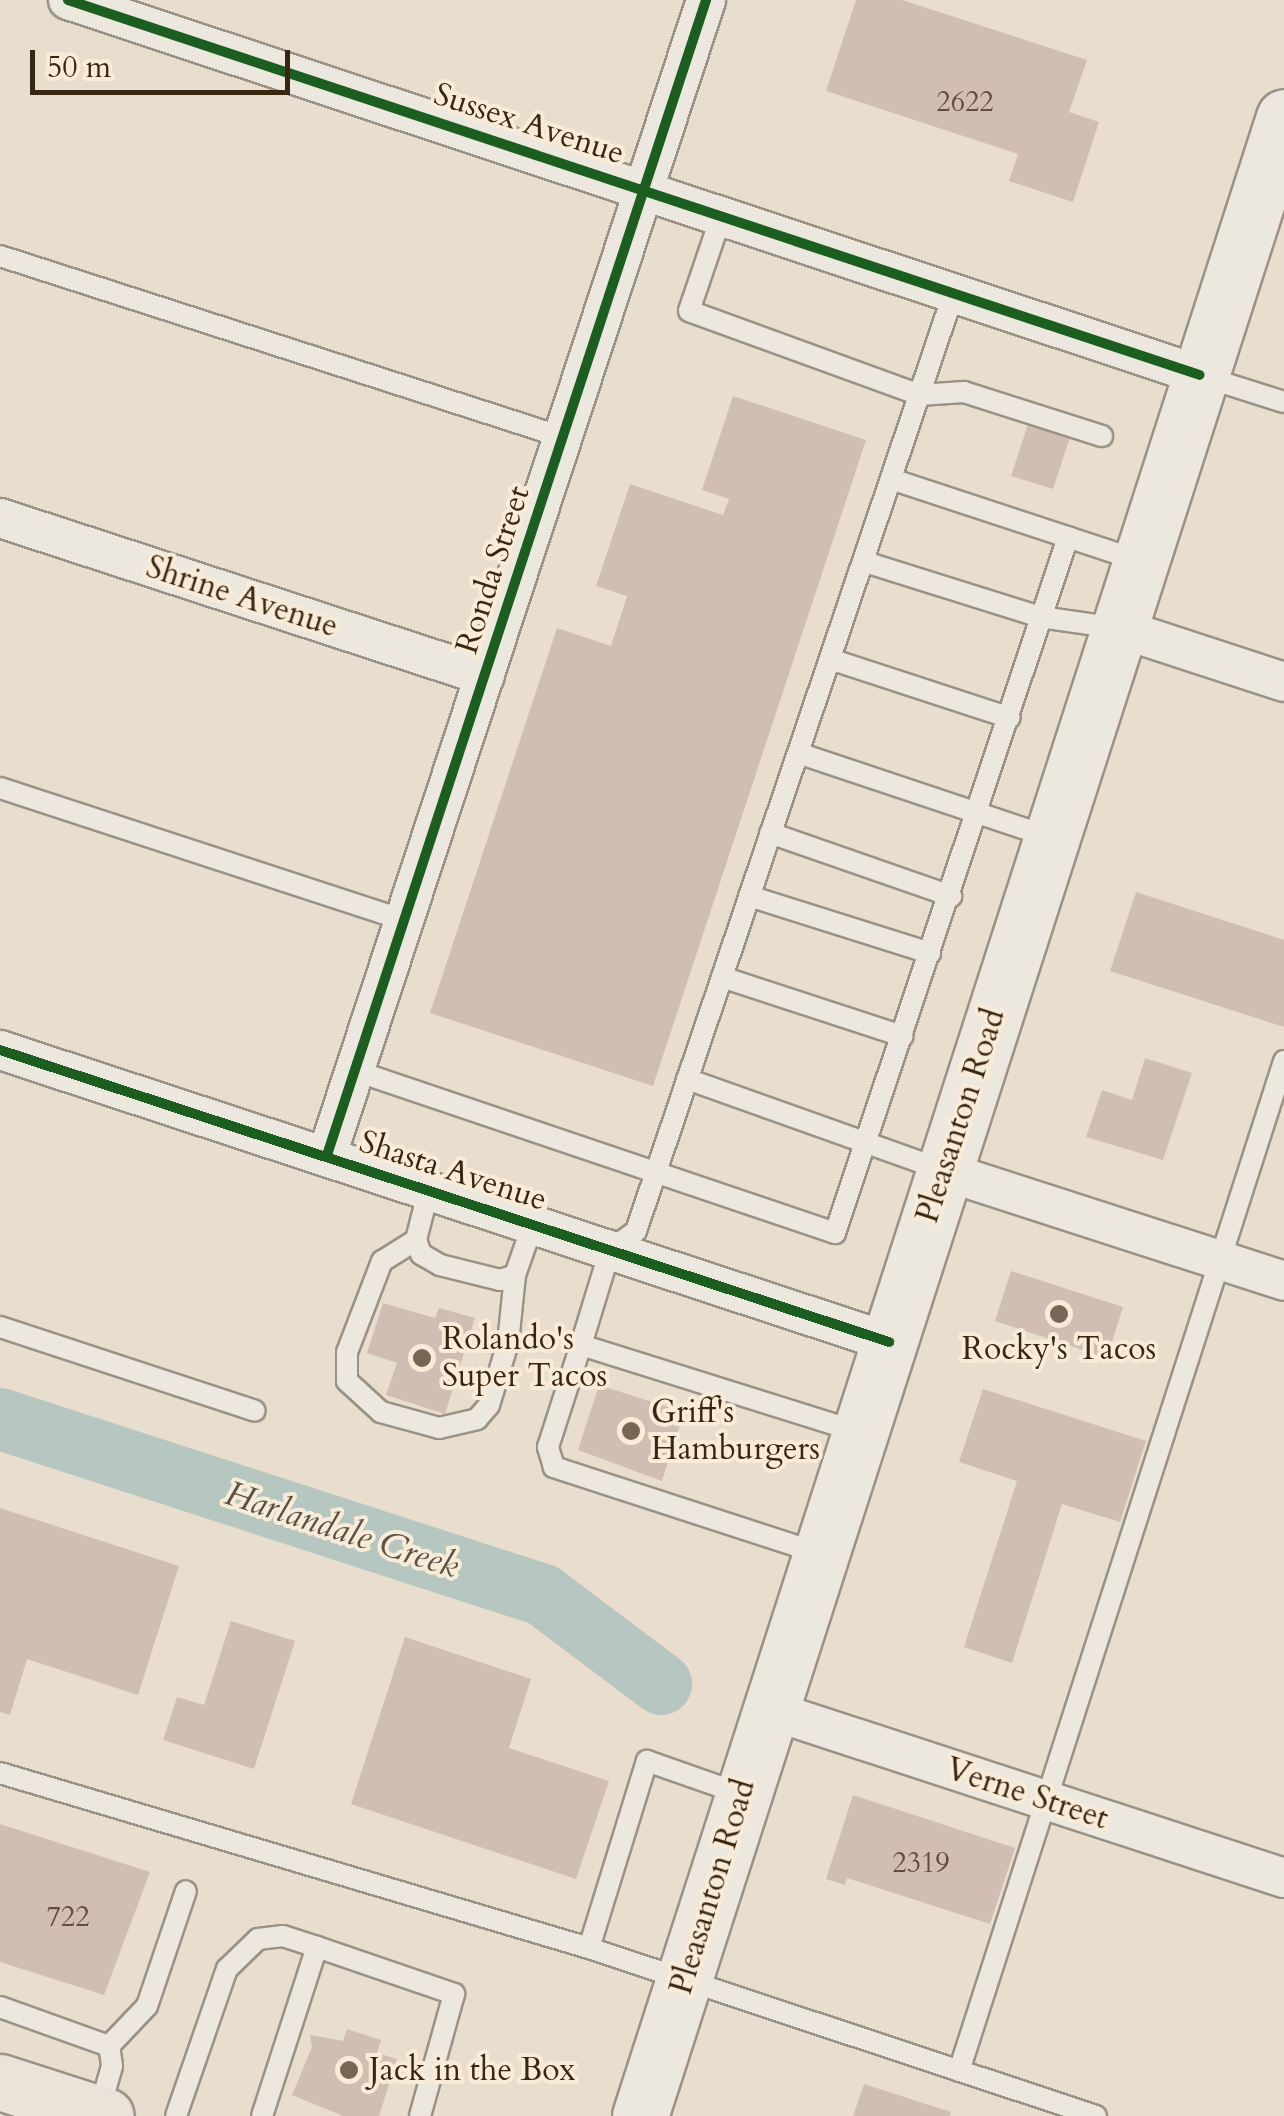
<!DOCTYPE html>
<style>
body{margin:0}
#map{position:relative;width:1284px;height:2116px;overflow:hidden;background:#e9decd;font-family:Cardo,serif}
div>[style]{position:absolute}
.river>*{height:62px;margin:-31px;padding:0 31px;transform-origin:31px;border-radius:31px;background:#b6c6c1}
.building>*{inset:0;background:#d0beb3}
.roads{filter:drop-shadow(2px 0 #9a9286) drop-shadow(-2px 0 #9a9286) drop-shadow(0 2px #9a9286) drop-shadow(0 -2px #9a9286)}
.service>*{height:20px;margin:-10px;padding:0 10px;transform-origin:10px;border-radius:10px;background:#ece7df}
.minor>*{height:38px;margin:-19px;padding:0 19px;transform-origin:19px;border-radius:19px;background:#ece7df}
.secondary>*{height:55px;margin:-27.5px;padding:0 27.5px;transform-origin:27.5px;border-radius:27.5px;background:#ece7df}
.primary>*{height:55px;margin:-27.5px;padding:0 27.5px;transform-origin:27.5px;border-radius:27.5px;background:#eae3d9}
.cycleway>*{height:10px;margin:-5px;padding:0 5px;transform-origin:5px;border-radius:5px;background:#1b5e20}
.dots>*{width:28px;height:28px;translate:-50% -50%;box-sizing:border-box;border:5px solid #f8ebd7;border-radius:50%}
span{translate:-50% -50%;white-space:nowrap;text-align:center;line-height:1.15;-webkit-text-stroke:8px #f8ebd7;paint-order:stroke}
.number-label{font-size:28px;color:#5f4c3a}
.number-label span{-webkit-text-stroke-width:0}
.street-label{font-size:32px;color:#392611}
.poi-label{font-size:32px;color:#392611}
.left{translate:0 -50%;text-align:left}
.water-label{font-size:35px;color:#585344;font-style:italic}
.scale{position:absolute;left:30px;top:50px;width:260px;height:45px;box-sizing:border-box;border:5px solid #392611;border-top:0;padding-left:12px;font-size:30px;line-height:35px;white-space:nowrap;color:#392611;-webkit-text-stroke:8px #f8ebd7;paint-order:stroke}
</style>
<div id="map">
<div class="river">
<i style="left:0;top:1419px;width:571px;rotate:17.96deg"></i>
<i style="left:543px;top:1595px;width:148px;rotate:37deg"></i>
</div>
<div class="building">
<i style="clip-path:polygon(856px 0,902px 0,1087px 60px,1069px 112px,1099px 122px,1073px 202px,1009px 181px,1018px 154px,826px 91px)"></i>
<i style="clip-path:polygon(733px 396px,866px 440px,653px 1086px,430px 1013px,557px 628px,611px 646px,627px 596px,596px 586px,630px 484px,723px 515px,729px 499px,702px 490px)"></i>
<i style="clip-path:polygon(1029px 421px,1071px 434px,1053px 489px,1011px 476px)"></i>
<i style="clip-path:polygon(1136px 892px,1284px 940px,1284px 1027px,1110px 971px)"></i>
<i style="clip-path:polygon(1145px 1058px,1192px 1073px,1163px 1160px,1086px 1137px,1102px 1090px,1132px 1100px)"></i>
<i style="clip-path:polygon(1011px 1271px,1123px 1307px,1107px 1358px,995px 1321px)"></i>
<i style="clip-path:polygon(383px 1303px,435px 1318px,439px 1308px,475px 1318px,445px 1414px,386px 1395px,397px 1363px,367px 1353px)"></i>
<i style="clip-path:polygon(599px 1385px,684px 1412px,662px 1481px,578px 1450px)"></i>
<i style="clip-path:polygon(983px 1389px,1146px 1441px,1120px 1522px,1062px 1504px,1012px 1663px,964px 1647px,1017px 1481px,959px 1462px)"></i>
<i style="clip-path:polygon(0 1508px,179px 1566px,138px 1695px,27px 1659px,10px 1715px,0 1712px)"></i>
<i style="clip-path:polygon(231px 1621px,295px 1641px,254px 1769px,163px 1740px,177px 1697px,204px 1705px)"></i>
<i style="clip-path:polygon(405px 1637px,531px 1679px,509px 1748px,609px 1781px,576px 1879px,351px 1804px)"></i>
<i style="clip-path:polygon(853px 1795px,1015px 1848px,990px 1924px,847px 1878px,845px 1885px,826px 1879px)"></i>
<i style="clip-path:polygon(0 1824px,150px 1872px,104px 1995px,0 1962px)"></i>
<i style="clip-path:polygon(347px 2029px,381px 2040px,377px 2053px,397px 2059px,379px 2116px,343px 2116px,292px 2095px,312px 2047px,310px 2035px,343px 2041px)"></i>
<i style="clip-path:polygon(864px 2084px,951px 2112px,949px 2116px,853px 2116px)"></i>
</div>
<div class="roads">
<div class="service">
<i style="left:722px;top:214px;width:102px;rotate:108.8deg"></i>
<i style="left:689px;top:311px;width:246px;rotate:20deg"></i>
<i style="left:920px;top:395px;width:44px;rotate:-3.9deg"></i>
<i style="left:964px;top:392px;width:145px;rotate:17.7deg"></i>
<i style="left:0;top:256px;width:590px;rotate:17.85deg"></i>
<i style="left:1205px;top:377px;width:83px;rotate:17.6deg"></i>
<i style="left:891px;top:479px;width:263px;rotate:18.2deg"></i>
<i style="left:865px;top:562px;width:183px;rotate:17.4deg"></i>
<i style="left:1040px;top:617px;width:78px;rotate:8.1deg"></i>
<i style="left:830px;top:659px;width:189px;rotate:18.1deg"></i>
<i style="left:798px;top:753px;width:265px;rotate:18.5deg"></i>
<i style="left:0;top:788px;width:425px;rotate:18.1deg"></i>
<i style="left:770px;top:833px;width:192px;rotate:19.2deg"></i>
<i style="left:749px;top:896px;width:190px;rotate:17.5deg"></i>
<i style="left:722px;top:977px;width:190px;rotate:18.1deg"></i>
<i style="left:353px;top:1070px;width:509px;rotate:18.68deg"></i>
<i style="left:835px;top:1233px;width:734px;rotate:-71.49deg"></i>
<i style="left:687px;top:1079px;width:271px;rotate:19.6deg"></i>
<i style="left:429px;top:1189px;width:53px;rotate:104.3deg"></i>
<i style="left:416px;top:1240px;width:15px;rotate:70deg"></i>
<i style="left:421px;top:1254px;width:22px;rotate:30deg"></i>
<i style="left:440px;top:1265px;width:62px;rotate:14deg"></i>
<i style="left:500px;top:1280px;width:16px;rotate:-18deg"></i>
<i style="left:515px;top:1275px;width:54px;rotate:-70.6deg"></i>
<i style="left:416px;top:1240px;width:40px;rotate:148deg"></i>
<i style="left:382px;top:1261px;width:97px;rotate:111deg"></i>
<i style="left:347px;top:1352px;width:29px;rotate:90deg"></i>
<i style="left:347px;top:1381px;width:46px;rotate:42.4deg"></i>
<i style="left:381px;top:1412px;width:60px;rotate:15.4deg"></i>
<i style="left:439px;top:1428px;width:39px;rotate:-13deg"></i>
<i style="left:477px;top:1419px;width:18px;rotate:-49deg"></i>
<i style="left:489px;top:1405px;width:65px;rotate:-73deg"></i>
<i style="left:508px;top:1343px;width:68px;rotate:-84.1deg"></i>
<i style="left:0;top:1327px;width:268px;rotate:18.2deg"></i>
<i style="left:581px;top:1345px;width:99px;rotate:-73deg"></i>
<i style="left:610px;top:1250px;width:32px;rotate:-36deg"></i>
<i style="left:636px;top:1231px;width:991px;rotate:-71.29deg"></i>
<i style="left:818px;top:1553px;width:278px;rotate:-162deg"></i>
<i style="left:554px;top:1467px;width:21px;rotate:-107deg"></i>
<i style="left:548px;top:1447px;width:107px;rotate:-72.1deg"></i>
<i style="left:581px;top:1345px;width:290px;rotate:17.4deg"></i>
<i style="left:0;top:1773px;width:614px;rotate:16.55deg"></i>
<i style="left:589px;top:1948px;width:534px;rotate:18.33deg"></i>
<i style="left:589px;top:1948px;width:196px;rotate:-72.8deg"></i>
<i style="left:647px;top:1761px;width:100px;rotate:19.3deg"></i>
<i style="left:0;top:2007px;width:116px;rotate:19.7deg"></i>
<i style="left:109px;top:2046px;width:20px;rotate:81deg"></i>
<i style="left:112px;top:2066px;width:48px;rotate:105.8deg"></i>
<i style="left:109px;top:2046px;width:55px;rotate:-46.5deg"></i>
<i style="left:147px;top:2006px;width:121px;rotate:-71.3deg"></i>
<i style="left:959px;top:2071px;width:1061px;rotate:-72.16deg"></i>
<i style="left:176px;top:2116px;width:156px;rotate:-70.9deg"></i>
<i style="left:227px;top:1969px;width:43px;rotate:-44.1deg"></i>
<i style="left:258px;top:1939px;width:25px;rotate:-7deg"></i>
<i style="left:283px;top:1936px;width:36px;rotate:18deg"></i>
<i style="left:262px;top:2116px;width:178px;rotate:-72deg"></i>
<i style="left:317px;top:1947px;width:145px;rotate:18.9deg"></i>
<i style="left:454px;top:1994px;width:127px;rotate:105.6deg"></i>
</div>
<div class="minor">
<i style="left:68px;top:0;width:1192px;rotate:18.33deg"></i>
<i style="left:0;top:518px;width:510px;rotate:18.04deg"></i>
<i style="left:1119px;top:628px;width:174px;rotate:18.1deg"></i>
<i style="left:0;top:1050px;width:936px;rotate:18.18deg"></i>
<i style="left:327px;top:1155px;width:1216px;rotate:-71.83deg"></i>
<i style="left:944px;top:1171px;width:357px;rotate:17.9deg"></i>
<i style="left:770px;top:1710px;width:541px;rotate:18.1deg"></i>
</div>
<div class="secondary">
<i style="left:640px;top:2116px;width:2100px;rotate:-72.14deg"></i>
</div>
<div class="primary">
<i style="left:0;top:2082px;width:111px;rotate:17.8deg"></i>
</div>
</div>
<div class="cycleway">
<i style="left:68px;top:0;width:1192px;rotate:18.33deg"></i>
<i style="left:0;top:1050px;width:936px;rotate:18.18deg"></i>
<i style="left:327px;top:1155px;width:1216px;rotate:-71.83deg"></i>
</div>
<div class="dots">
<i style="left:1059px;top:1314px;background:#776653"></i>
<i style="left:422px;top:1358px;background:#776653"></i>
<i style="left:631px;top:1431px;background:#776653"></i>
<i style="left:349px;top:2070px;background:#776653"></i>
</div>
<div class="number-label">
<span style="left:965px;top:102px">2622</span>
<span style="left:921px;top:1863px">2319</span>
<span style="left:68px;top:1917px">722</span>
</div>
<div class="street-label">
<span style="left:529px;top:124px;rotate:18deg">Sussex Avenue</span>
<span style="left:493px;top:570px;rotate:-72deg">Ronda Street</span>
<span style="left:242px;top:597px;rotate:18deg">Shrine Avenue</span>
<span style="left:961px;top:1116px;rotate:-72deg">Pleasanton Road</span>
<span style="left:453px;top:1171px;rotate:18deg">Shasta Avenue</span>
<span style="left:1027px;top:1794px;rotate:18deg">Verne Street</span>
<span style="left:713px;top:1887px;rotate:-73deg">Pleasanton Road</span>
</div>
<div class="poi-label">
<span class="left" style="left:442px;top:1358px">Rolando's<br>Super Tacos</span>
<span style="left:1059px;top:1349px">Rocky's Tacos</span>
<span class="left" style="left:651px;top:1431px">Griff's<br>Hamburgers</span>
<span class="left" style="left:369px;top:2070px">Jack in the Box</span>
</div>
<div class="water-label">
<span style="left:342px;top:1530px;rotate:18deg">Harlandale Creek</span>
</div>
<div class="scale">50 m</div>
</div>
